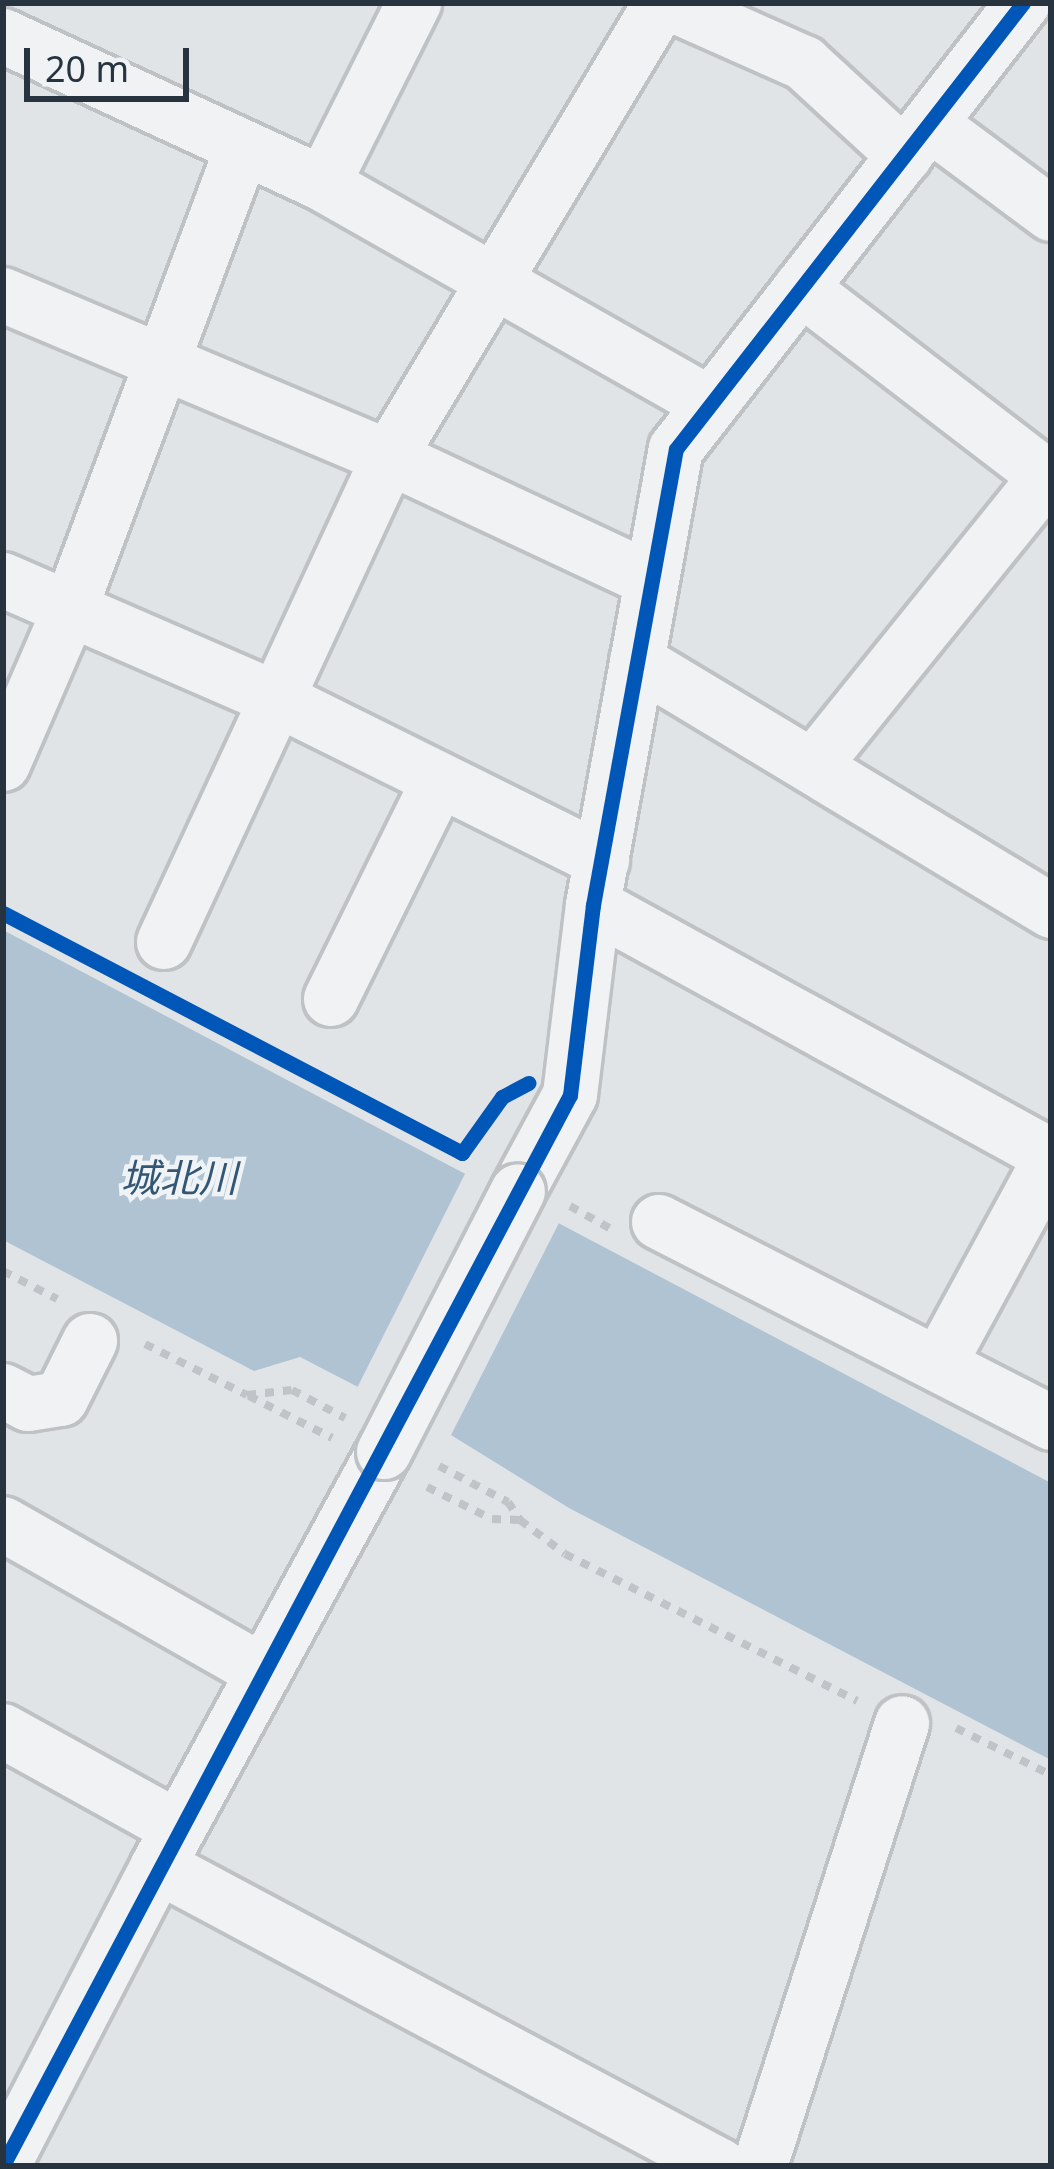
<!DOCTYPE html>
<meta charset="utf-8">
<style>
body{margin:0}
#map{position:relative;width:1054px;height:2169px;overflow:hidden;background:#e1e4e7;font-family:"Noto Sans","Noto Sans JP",sans-serif}
div>[style]{position:absolute}
.water>*{inset:0;background:#afc3d2}
.pier>*{inset:0;background:#e1e4e7}
.path>*{height:8px;margin-top:-4px;transform-origin:0;background:repeating-linear-gradient(90deg,#c0c3c7 0 9px,transparent 0 18px)}
.roads{filter:drop-shadow(3px 0 #bfc2c5) drop-shadow(-3px 0 #bfc2c5) drop-shadow(0 3px #bfc2c5) drop-shadow(0 -3px #bfc2c5)}
.minor>*{height:54px;margin:-27px;padding:0 27px;transform-origin:27px;border-radius:27px;background:#f1f2f3}
.bridges{filter:drop-shadow(3px 0 #bfc2c5) drop-shadow(-3px 0 #bfc2c5) drop-shadow(0 3px #bfc2c5) drop-shadow(0 -3px #bfc2c5)}
.minor-bridge>*{height:54px;margin:-27px;padding:0 27px;transform-origin:27px;border-radius:27px;background:#f1f2f3}
.cycleway>*{height:15px;margin:-7.5px;padding:0 7.5px;transform-origin:7.5px;border-radius:7.5px;background:#0057b8}
span{translate:-50% -50%;white-space:nowrap;text-align:center;line-height:1.15;-webkit-text-stroke:9px #eff3f6;paint-order:stroke}
.water-label{font-size:39px;color:#325674;font-style:italic}
.frame{position:absolute;inset:0;border:6px solid #283340;pointer-events:none}
.scale{position:absolute;left:24px;top:48px;width:165px;height:54px;box-sizing:border-box;border:6px solid #283340;border-top:0;padding-left:15px;font-size:36px;line-height:42px;white-space:nowrap;color:#283340;-webkit-text-stroke:9px #eff3f6;paint-order:stroke}
</style>
<div id="map">
<div class="water">
<i style="clip-path:polygon(3px 930px,1051px 1483px,1051px 1760px,569px 1508px,451px 1435px,300px 1357px,254px 1371px,3px 1240px)"></i>
</div>
<div class="pier">
<i style="clip-path:polygon(468px 1168px,562px 1217px,448px 1441px,355px 1392px)"></i>
</div>
<div class="path">
<i style="left:3px;top:913px;width:128px;rotate:27.4deg"></i>
<i style="left:162px;top:996px;width:339px;rotate:27.6deg"></i>
<i style="left:462px;top:1153px;width:67px;rotate:-54.7deg"></i>
<i style="left:570px;top:1206px;width:45px;rotate:29.4deg"></i>
<i style="left:3px;top:1271px;width:61px;rotate:27.4deg"></i>
<i style="left:145px;top:1344px;width:114px;rotate:26.6deg"></i>
<i style="left:247px;top:1395px;width:45px;rotate:-6.3deg"></i>
<i style="left:292px;top:1390px;width:60px;rotate:27.8deg"></i>
<i style="left:249px;top:1396px;width:93px;rotate:26.8deg"></i>
<i style="left:439px;top:1466px;width:78px;rotate:27.6deg"></i>
<i style="left:508px;top:1502px;width:22px;rotate:56deg"></i>
<i style="left:520px;top:1520px;width:56px;rotate:37.1deg"></i>
<i style="left:565px;top:1554px;width:327px;rotate:26.7deg"></i>
<i style="left:427px;top:1487px;width:72px;rotate:26.2deg"></i>
<i style="left:492px;top:1519px;width:27px;rotate:2deg"></i>
<i style="left:956px;top:1728px;width:106px;rotate:26.3deg"></i>
</div>
<div class="roads">
<div class="minor">
<i style="left:669px;top:3px;width:148px;rotate:24deg"></i>
<i style="left:804px;top:63px;width:137px;rotate:42.6deg"></i>
<i style="left:3px;top:36px;width:353px;rotate:24.8deg"></i>
<i style="left:323px;top:184px;width:445px;rotate:29.6deg"></i>
<i style="left:930px;top:124px;width:151px;rotate:36.6deg"></i>
<i style="left:323px;top:184px;width:203px;rotate:-63.3deg"></i>
<i style="left:801px;top:288px;width:315px;rotate:37.5deg"></i>
<i style="left:3px;top:295px;width:419px;rotate:22.8deg"></i>
<i style="left:389px;top:457px;width:289px;rotate:25.1deg"></i>
<i style="left:3px;top:580px;width:299px;rotate:23.5deg"></i>
<i style="left:277px;top:699px;width:363px;rotate:26.4deg"></i>
<i style="left:637px;top:661px;width:484px;rotate:31.1deg"></i>
<i style="left:3px;top:764px;width:169px;rotate:-66.6deg"></i>
<i style="left:70px;top:609px;width:490px;rotate:-69.5deg"></i>
<i style="left:814px;top:765px;width:371px;rotate:-51.1deg"></i>
<i style="left:593px;top:905px;width:522px;rotate:28.72deg"></i>
<i style="left:164px;top:942px;width:535px;rotate:-65.11deg"></i>
<i style="left:389px;top:457px;width:529px;rotate:-59.07deg"></i>
<i style="left:331px;top:999px;width:244px;rotate:-63.7deg"></i>
<i style="left:518px;top:1191px;width:109px;rotate:-61.6deg"></i>
<i style="left:570px;top:1095px;width:191px;rotate:-83.1deg"></i>
<i style="left:593px;top:905px;width:463px;rotate:-79.7deg"></i>
<i style="left:676px;top:449px;width:565px;rotate:-52.12deg"></i>
<i style="left:659px;top:1222px;width:441px;rotate:27.1deg"></i>
<i style="left:939px;top:1364px;width:234px;rotate:-61.5deg"></i>
<i style="left:3px;top:1391px;width:28px;rotate:27deg"></i>
<i style="left:28px;top:1404px;width:33px;rotate:-9deg"></i>
<i style="left:61px;top:1399px;width:65px;rotate:-63.4deg"></i>
<i style="left:3px;top:1524px;width:300px;rotate:29.6deg"></i>
<i style="left:3px;top:1731px;width:200px;rotate:29deg"></i>
<i style="left:158px;top:1866px;width:637px;rotate:28.09deg"></i>
<i style="left:3px;top:2165px;width:337px;rotate:-62.6deg"></i>
<i style="left:158px;top:1866px;width:472px;rotate:-61.4deg"></i>
<i style="left:760px;top:2166px;width:465px;rotate:-72.2deg"></i>
</div>
</div>
<div class="bridges">
<div class="minor-bridge">
<i style="left:384px;top:1452px;width:293px;rotate:-62.8deg"></i>
</div>
</div>
<div class="cycleway">
<i style="left:3px;top:913px;width:518px;rotate:27.6deg"></i>
<i style="left:462px;top:1153px;width:69px;rotate:-54.5deg"></i>
<i style="left:502px;top:1097px;width:30px;rotate:-28deg"></i>
<i style="left:3px;top:2165px;width:1211px;rotate:-62.08deg"></i>
<i style="left:570px;top:1095px;width:191px;rotate:-83.1deg"></i>
<i style="left:593px;top:905px;width:463px;rotate:-79.7deg"></i>
<i style="left:676px;top:449px;width:565px;rotate:-52.12deg"></i>
</div>
<div class="water-label">
<span style="left:179px;top:1177px">城北川</span>
</div>
<div class="frame"></div>
<div class="scale">20 m</div>
</div>
